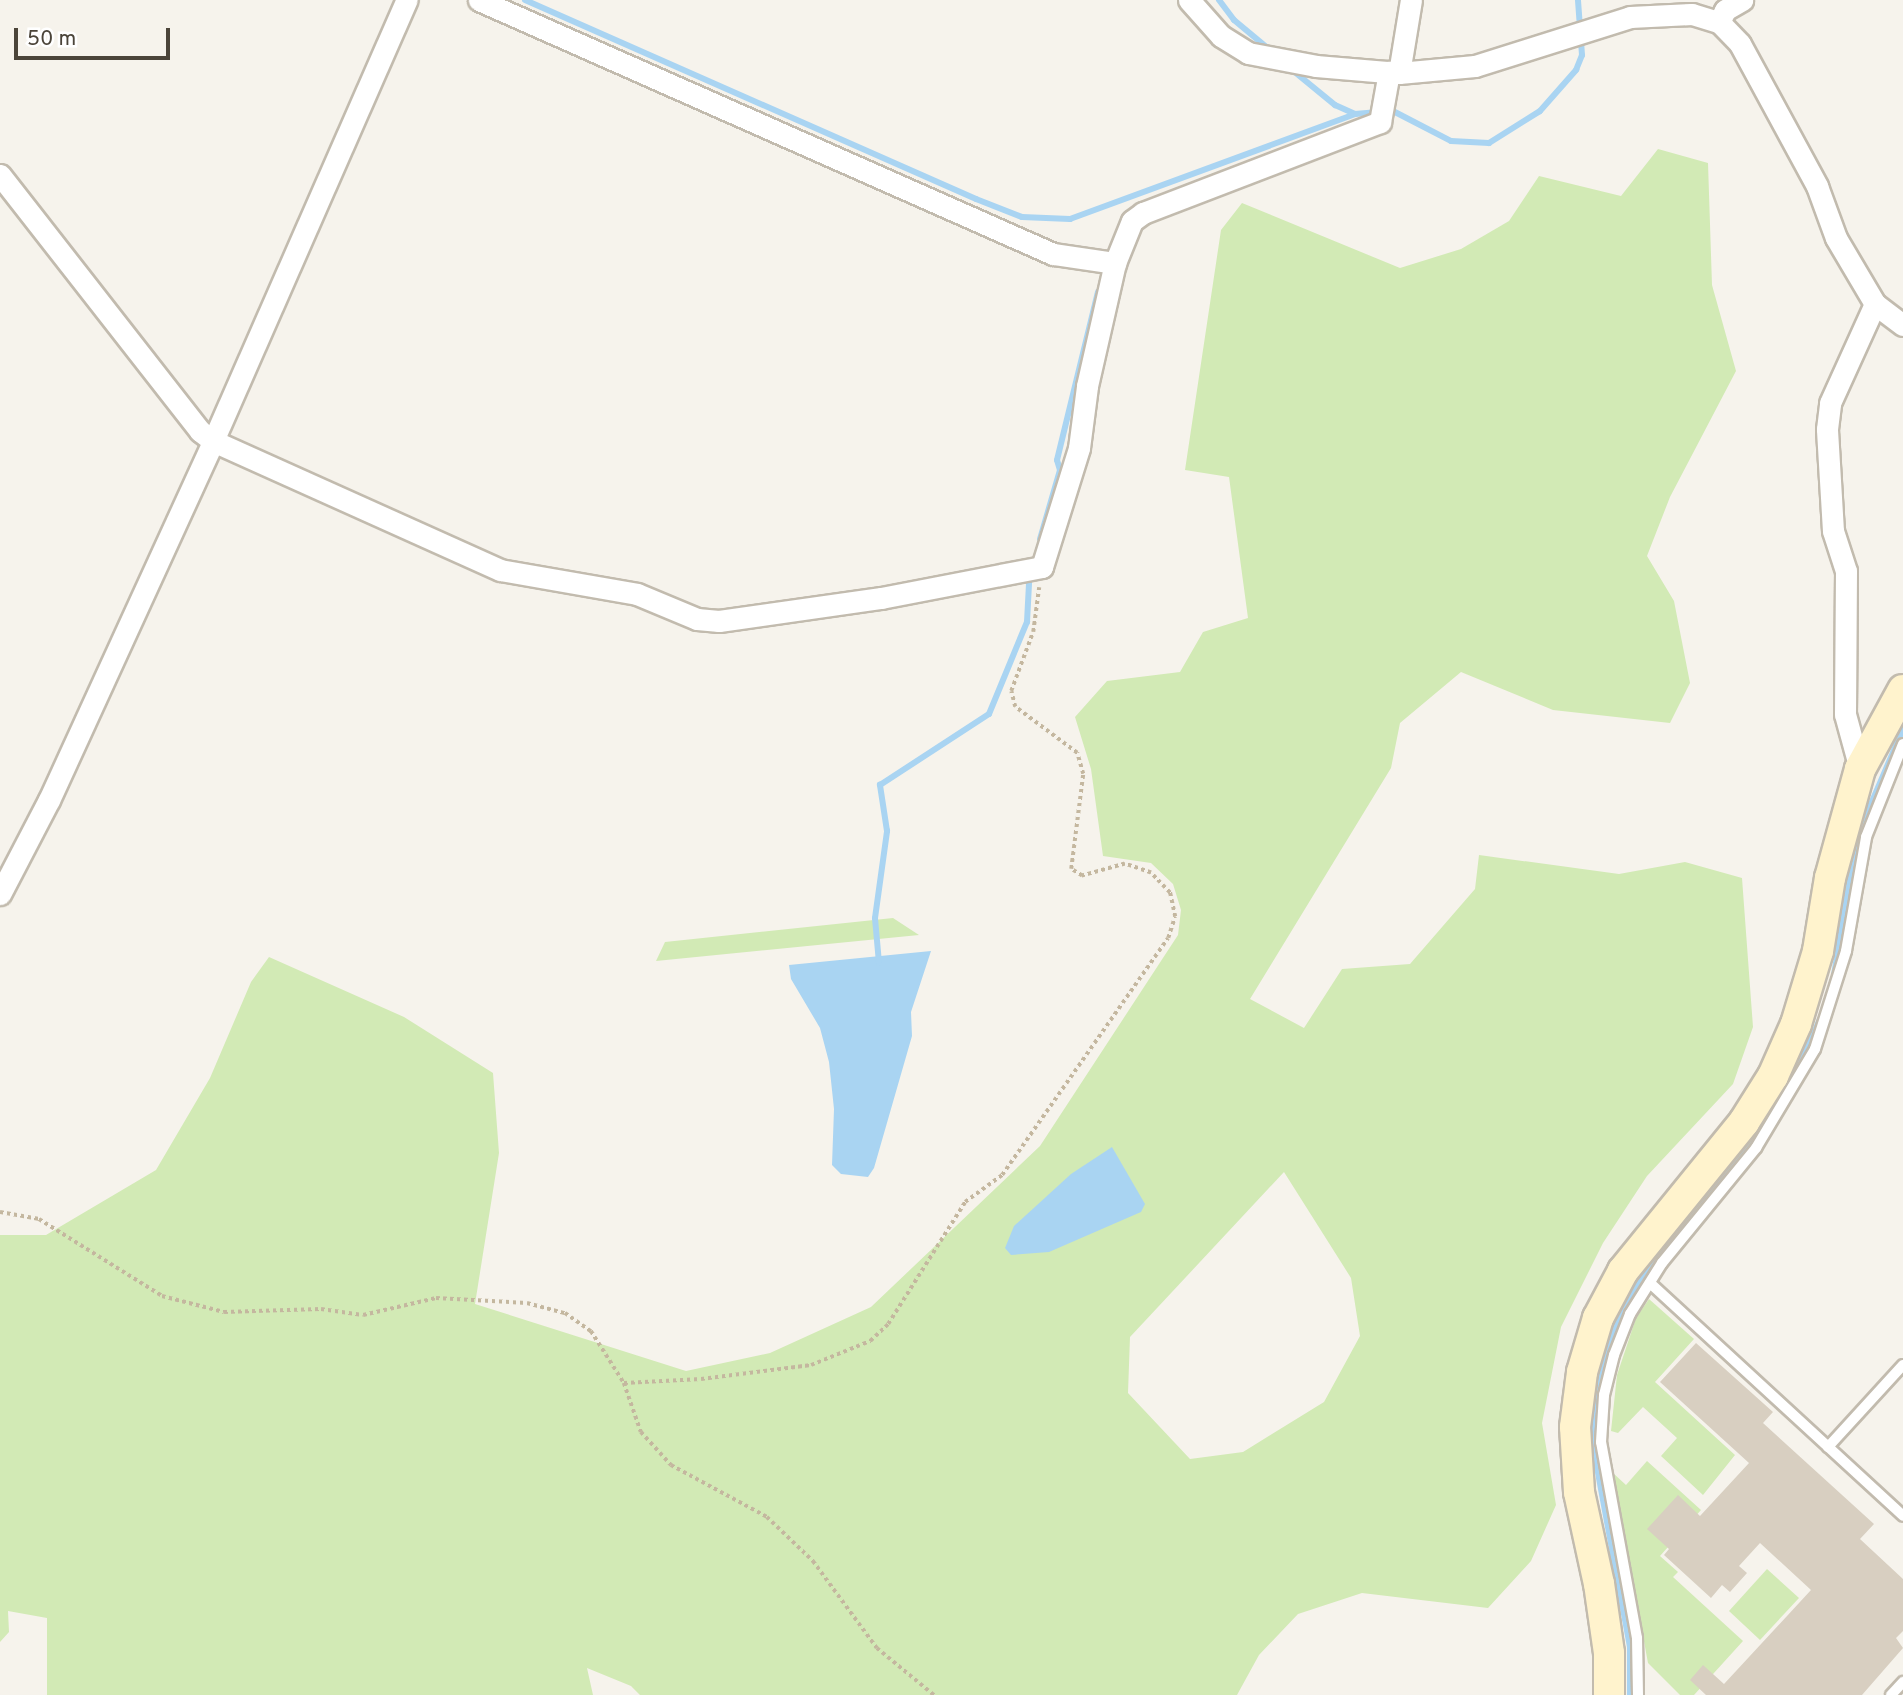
<!DOCTYPE html>
<style>
body{margin:0}
#map{position:relative;width:1903px;height:1695px;overflow:hidden;background:#f6f3ec;font-family:Overpass,sans-serif}
div>[style]{position:absolute}
.green>*{inset:0;background:#d2eab5}
.water>*{inset:0;background:#a9d4f2}
.stream>*{height:6px;margin:-3px;padding:0 3px;transform-origin:3px;border-radius:3px;background:#a9d4f2}
.building>*{inset:0;background:#d8cfc1}
.path>*{height:3.5px;margin-top:-1.75px;transform-origin:0;background:repeating-linear-gradient(90deg,#c4b79f 0 3.5px,transparent 0 7px)}
.roads{filter:drop-shadow(2px 0 #c2bbae) drop-shadow(-2px 0 #c2bbae) drop-shadow(0 2px #c2bbae) drop-shadow(0 -2px #c2bbae)}
.lane>*{height:10px;margin:-5px;padding:0 5px;transform-origin:5px;border-radius:5px;background:#fff}
.street>*{height:21px;margin:-10.5px;padding:0 10.5px;transform-origin:10.5px;border-radius:10.5px;background:#fff}
.secondary>*{height:30px;margin:-15px;padding:0 15px;transform-origin:15px;border-radius:15px;background:#fff3cd}
span{translate:-50% -50%;white-space:nowrap;text-align:center;line-height:1.15;-webkit-text-stroke:6px #fff;paint-order:stroke}
.scale{position:absolute;left:14px;top:28px;width:156px;height:32px;box-sizing:border-box;border:4px solid #4b4439;border-top:0;padding-left:9px;font-size:21px;line-height:24px;white-space:nowrap;color:#4b4439;-webkit-text-stroke:5px #fff;paint-order:stroke}
</style>
<div id="map">
<div class="green">
<i style="clip-path:polygon(evenodd,1658px 149px,1708px 163px,1712px 285px,1736px 371px,1670px 497px,1647px 556px,1674px 601px,1690px 683px,1670px 723px,1553px 710px,1461px 672px,1400px 723px,1391px 768px,1250px 999px,1304px 1028px,1342px 969px,1410px 964px,1475px 889px,1479px 855px,1619px 874px,1685px 862px,1742px 878px,1753px 1027px,1733px 1084px,1647px 1176px,1603px 1243px,1561px 1327px,1542px 1423px,1556px 1505px,1531px 1561px,1488px 1608px,1362px 1593px,1298px 1614px,1259px 1655px,1237px 1695px,640px 1695px,631px 1686px,587px 1668px,593px 1695px,47px 1695px,47px 1618px,8px 1611px,9px 1632px,0 1642px,0 1235px,46px 1235px,156px 1170px,210px 1078px,251px 982px,269px 957px,404px 1017px,493px 1073px,499px 1153px,475px 1304px,686px 1371px,770px 1353px,871px 1307px,1040px 1146px,1178px 935px,1181px 910px,1173px 884px,1151px 863px,1103px 856px,1091px 769px,1075px 717px,1107px 681px,1180px 672px,1203px 632px,1248px 618px,1229px 477px,1185px 470px,1221px 230px,1242px 203px,1400px 268px,1461px 249px,1509px 221px,1539px 176px,1621px 196px,1658px 149px,1284px 1172px,1351px 1278px,1360px 1336px,1324px 1402px,1243px 1452px,1190px 1459px,1128px 1393px,1130px 1337px,1284px 1172px)"></i>
<i style="clip-path:polygon(893px 918px,919px 935px,656px 961px,665px 942px)"></i>
<i style="clip-path:polygon(1649px 1299px,1694px 1339px,1655px 1382px,1735px 1455px,1703px 1495px,1661px 1456px,1677px 1438px,1643px 1407px,1618px 1433px,1611px 1431px,1617px 1375px,1636px 1318px)"></i>
<i style="clip-path:polygon(1647px 1461px,1701px 1510px,1660px 1556px,1678px 1572px,1673px 1577px,1743px 1641px,1694px 1695px,1680px 1695px,1648px 1663px,1613px 1473px,1626px 1485px)"></i>
<i style="clip-path:polygon(1767px 1569px,1799px 1598px,1760px 1640px,1729px 1611px)"></i>
</div>
<div class="water">
<i style="clip-path:polygon(931px 951px,911px 1012px,912px 1036px,874px 1168px,868px 1177px,841px 1174px,832px 1165px,834px 1109px,829px 1062px,820px 1028px,791px 979px,789px 965px)"></i>
<i style="clip-path:polygon(1112px 1147px,1145px 1204px,1141px 1212px,1049px 1252px,1011px 1255px,1005px 1248px,1014px 1226px,1071px 1174px)"></i>
</div>
<div class="stream">
<i style="left:525px;top:0;width:493px;rotate:23.8deg"></i>
<i style="left:976px;top:199px;width:49px;rotate:21.4deg"></i>
<i style="left:1022px;top:217px;width:48px;rotate:2.4deg"></i>
<i style="left:1070px;top:219px;width:304px;rotate:-20.2deg"></i>
<i style="left:1355px;top:114px;width:38px;rotate:-5deg"></i>
<i style="left:1393px;top:111px;width:65px;rotate:27.3deg"></i>
<i style="left:1451px;top:141px;width:38px;rotate:3deg"></i>
<i style="left:1489px;top:143px;width:60px;rotate:-32.1deg"></i>
<i style="left:1540px;top:111px;width:55px;rotate:-48.7deg"></i>
<i style="left:1576px;top:70px;width:16px;rotate:-68deg"></i>
<i style="left:1582px;top:55px;width:55px;rotate:-94.2deg"></i>
<i style="left:1219px;top:0;width:25px;rotate:53deg"></i>
<i style="left:1234px;top:20px;width:47px;rotate:39.8deg"></i>
<i style="left:1291px;top:69px;width:57px;rotate:39.3deg"></i>
<i style="left:1335px;top:105px;width:22px;rotate:24deg"></i>
<i style="left:1040px;top:539px;width:72px;rotate:-73.8deg"></i>
<i style="left:1060px;top:470px;width:10px;rotate:-107deg"></i>
<i style="left:1057px;top:460px;width:173px;rotate:-76.3deg"></i>
<i style="left:879px;top:963px;width:45px;rotate:-95.1deg"></i>
<i style="left:875px;top:918px;width:88px;rotate:-82.1deg"></i>
<i style="left:887px;top:831px;width:47px;rotate:-98.7deg"></i>
<i style="left:880px;top:785px;width:130px;rotate:-33.1deg"></i>
<i style="left:989px;top:714px;width:100px;rotate:-67.6deg"></i>
<i style="left:1027px;top:622px;width:39px;rotate:-87deg"></i>
<i style="left:1834px;top:975px;width:109px;rotate:-80.5deg"></i>
<i style="left:1852px;top:868px;width:67px;rotate:-73.5deg"></i>
<i style="left:1871px;top:804px;width:82px;rotate:-66.9deg"></i>
<i style="left:1799px;top:1067px;width:52px;rotate:-66.4deg"></i>
<i style="left:1630px;top:1695px;width:48px;rotate:-90deg"></i>
<i style="left:1630px;top:1647px;width:194px;rotate:-100.4deg"></i>
<i style="left:1595px;top:1456px;width:50px;rotate:-90deg"></i>
<i style="left:1595px;top:1406px;width:48px;rotate:-80.3deg"></i>
<i style="left:1603px;top:1359px;width:51px;rotate:-69.4deg"></i>
<i style="left:1621px;top:1311px;width:42px;rotate:-59.7deg"></i>
<i style="left:1642px;top:1275px;width:191px;rotate:-50.7deg"></i>
</div>
<div class="building">
<i style="clip-path:polygon(1696px 1343px,1773px 1412px,1763px 1423px,1874px 1524px,1860px 1539px,1903px 1579px,1903px 1631px,1896px 1638px,1903px 1648px,1862px 1695px,1706px 1695px,1690px 1680px,1703px 1665px,1724px 1684px,1811px 1590px,1760px 1543px,1739px 1566px,1747px 1573px,1730px 1592px,1722px 1585px,1711px 1598px,1664px 1555px,1669px 1549px,1647px 1529px,1678px 1495px,1700px 1516px,1749px 1463px,1660px 1382px)"></i>
</div>
<div class="path">
<i style="left:0;top:1212px;width:40px;rotate:10deg"></i>
<i style="left:39px;top:1219px;width:145px;rotate:32deg"></i>
<i style="left:162px;top:1296px;width:64px;rotate:14.5deg"></i>
<i style="left:224px;top:1312px;width:97px;rotate:-1.8deg"></i>
<i style="left:321px;top:1309px;width:42px;rotate:8.1deg"></i>
<i style="left:363px;top:1315px;width:75px;rotate:-13.1deg"></i>
<i style="left:436px;top:1298px;width:91px;rotate:3.1deg"></i>
<i style="left:527px;top:1303px;width:39px;rotate:15deg"></i>
<i style="left:565px;top:1313px;width:32px;rotate:35deg"></i>
<i style="left:591px;top:1331px;width:62px;rotate:57.6deg"></i>
<i style="left:624px;top:1383px;width:52px;rotate:70.9deg"></i>
<i style="left:641px;top:1432px;width:45px;rotate:47.7deg"></i>
<i style="left:671px;top:1465px;width:109px;rotate:28.4deg"></i>
<i style="left:767px;top:1517px;width:64px;rotate:43.7deg"></i>
<i style="left:813px;top:1561px;width:108px;rotate:53.7deg"></i>
<i style="left:877px;top:1648px;width:74px;rotate:39.5deg"></i>
<i style="left:624px;top:1383px;width:77px;rotate:-3deg"></i>
<i style="left:701px;top:1379px;width:111px;rotate:-7.3deg"></i>
<i style="left:811px;top:1365px;width:64px;rotate:-22.1deg"></i>
<i style="left:870px;top:1341px;width:25px;rotate:-43deg"></i>
<i style="left:888px;top:1324px;width:144px;rotate:-57.7deg"></i>
<i style="left:965px;top:1202px;width:46px;rotate:-36.1deg"></i>
<i style="left:1002px;top:1175px;width:289px;rotate:-55deg"></i>
<i style="left:1168px;top:938px;width:22px;rotate:-72deg"></i>
<i style="left:1175px;top:917px;width:25px;rotate:-102deg"></i>
<i style="left:1170px;top:893px;width:28px;rotate:-134deg"></i>
<i style="left:1151px;top:873px;width:28px;rotate:-161deg"></i>
<i style="left:1125px;top:864px;width:45px;rotate:164.4deg"></i>
<i style="left:1082px;top:876px;width:13px;rotate:-148deg"></i>
<i style="left:1071px;top:869px;width:96px;rotate:-82.8deg"></i>
<i style="left:1083px;top:774px;width:22px;rotate:-106deg"></i>
<i style="left:1077px;top:753px;width:77px;rotate:-143.4deg"></i>
<i style="left:1015px;top:707px;width:16px;rotate:-104deg"></i>
<i style="left:1011px;top:691px;width:63px;rotate:-69.6deg"></i>
<i style="left:1033px;top:632px;width:45px;rotate:-82.4deg"></i>
</div>
<div class="roads">
<div class="lane">
<i style="left:1650px;top:1283px;width:344px;rotate:42.6deg"></i>
<i style="left:1828px;top:1447px;width:111px;rotate:-47.6deg"></i>
<i style="left:1638px;top:1695px;width:57px;rotate:-91deg"></i>
<i style="left:1637px;top:1638px;width:199px;rotate:-100.4deg"></i>
<i style="left:1601px;top:1442px;width:47px;rotate:-86.3deg"></i>
<i style="left:1604px;top:1395px;width:41px;rotate:-76deg"></i>
<i style="left:1614px;top:1355px;width:44px;rotate:-68.7deg"></i>
<i style="left:1630px;top:1314px;width:60px;rotate:-57.9deg"></i>
<i style="left:1662px;top:1263px;width:149px;rotate:-50.7deg"></i>
<i style="left:1756px;top:1148px;width:115px;rotate:-59.2deg"></i>
<i style="left:1815px;top:1049px;width:103px;rotate:-72.4deg"></i>
<i style="left:1846px;top:951px;width:116px;rotate:-80deg"></i>
<i style="left:1866px;top:837px;width:100px;rotate:-68.3deg"></i>
<i style="left:1891px;top:1695px;width:18px;rotate:-47deg"></i>
</div>
<div class="street">
<i style="left:479px;top:0;width:628px;rotate:23.87deg"></i>
<i style="left:1053px;top:254px;width:63px;rotate:8.3deg"></i>
<i style="left:1189px;top:0;width:48px;rotate:48.4deg"></i>
<i style="left:1221px;top:36px;width:32px;rotate:32deg"></i>
<i style="left:1248px;top:53px;width:69px;rotate:10.8deg"></i>
<i style="left:1316px;top:66px;width:83px;rotate:4.8deg"></i>
<i style="left:1399px;top:73px;width:76px;rotate:-5.3deg"></i>
<i style="left:1475px;top:66px;width:163px;rotate:-17.5deg"></i>
<i style="left:1630px;top:17px;width:62px;rotate:-2.8deg"></i>
<i style="left:1692px;top:14px;width:28px;rotate:17deg"></i>
<i style="left:1719px;top:22px;width:30px;rotate:46deg"></i>
<i style="left:1740px;top:44px;width:162px;rotate:61.5deg"></i>
<i style="left:1817px;top:186px;width:55px;rotate:69.9deg"></i>
<i style="left:1836px;top:238px;width:77px;rotate:59.4deg"></i>
<i style="left:1875px;top:304px;width:35px;rotate:37deg"></i>
<i style="left:1719px;top:22px;width:13px;rotate:-63deg"></i>
<i style="left:1725px;top:10px;width:20px;rotate:-30deg"></i>
<i style="left:1399px;top:73px;width:74px;rotate:-80.7deg"></i>
<i style="left:0;top:175px;width:325px;rotate:52deg"></i>
<i style="left:200px;top:431px;width:16px;rotate:38deg"></i>
<i style="left:213px;top:441px;width:315px;rotate:24.2deg"></i>
<i style="left:500px;top:570px;width:139px;rotate:9.9deg"></i>
<i style="left:637px;top:594px;width:65px;rotate:22.6deg"></i>
<i style="left:697px;top:619px;width:22px;rotate:5deg"></i>
<i style="left:719px;top:621px;width:164px;rotate:-8.1deg"></i>
<i style="left:881px;top:598px;width:164px;rotate:-10.9deg"></i>
<i style="left:1042px;top:567px;width:125px;rotate:-72.7deg"></i>
<i style="left:1079px;top:448px;width:63px;rotate:-82.6deg"></i>
<i style="left:1087px;top:386px;width:126px;rotate:-77.2deg"></i>
<i style="left:1115px;top:263px;width:45px;rotate:-68deg"></i>
<i style="left:1132px;top:221px;width:14px;rotate:-36deg"></i>
<i style="left:1143px;top:213px;width:254px;rotate:-21deg"></i>
<i style="left:1380px;top:122px;width:51px;rotate:-79.8deg"></i>
<i style="left:1860px;top:769px;width:57px;rotate:-105.3deg"></i>
<i style="left:1845px;top:714px;width:143px;rotate:-89.6deg"></i>
<i style="left:1846px;top:571px;width:42px;rotate:-108deg"></i>
<i style="left:1833px;top:531px;width:102px;rotate:-93.4deg"></i>
<i style="left:1827px;top:429px;width:26px;rotate:-83deg"></i>
<i style="left:1830px;top:403px;width:109px;rotate:-65.6deg"></i>
<i style="left:0;top:894px;width:106px;rotate:-62.5deg"></i>
<i style="left:49px;top:800px;width:395px;rotate:-65.4deg"></i>
<i style="left:213px;top:441px;width:482px;rotate:-66.3deg"></i>
</div>
<div class="secondary">
<i style="left:1609px;top:1695px;width:42px;rotate:-90deg"></i>
<i style="left:1609px;top:1653px;width:70px;rotate:-98.2deg"></i>
<i style="left:1599px;top:1584px;width:94px;rotate:-102.3deg"></i>
<i style="left:1579px;top:1492px;width:65px;rotate:-93.5deg"></i>
<i style="left:1575px;top:1427px;width:55px;rotate:-82.7deg"></i>
<i style="left:1582px;top:1372px;width:56px;rotate:-73.5deg"></i>
<i style="left:1598px;top:1318px;width:53px;rotate:-62deg"></i>
<i style="left:1623px;top:1271px;width:192px;rotate:-50.9deg"></i>
<i style="left:1744px;top:1122px;width:54px;rotate:-57.8deg"></i>
<i style="left:1773px;top:1076px;width:57px;rotate:-66.1deg"></i>
<i style="left:1796px;top:1024px;width:76px;rotate:-73.2deg"></i>
<i style="left:1818px;top:951px;width:74px;rotate:-80.7deg"></i>
<i style="left:1830px;top:878px;width:113px;rotate:-74.6deg"></i>
<i style="left:1860px;top:769px;width:90px;rotate:-61.4deg"></i>
</div>
</div>
<div class="scale">50 m</div>
</div>
